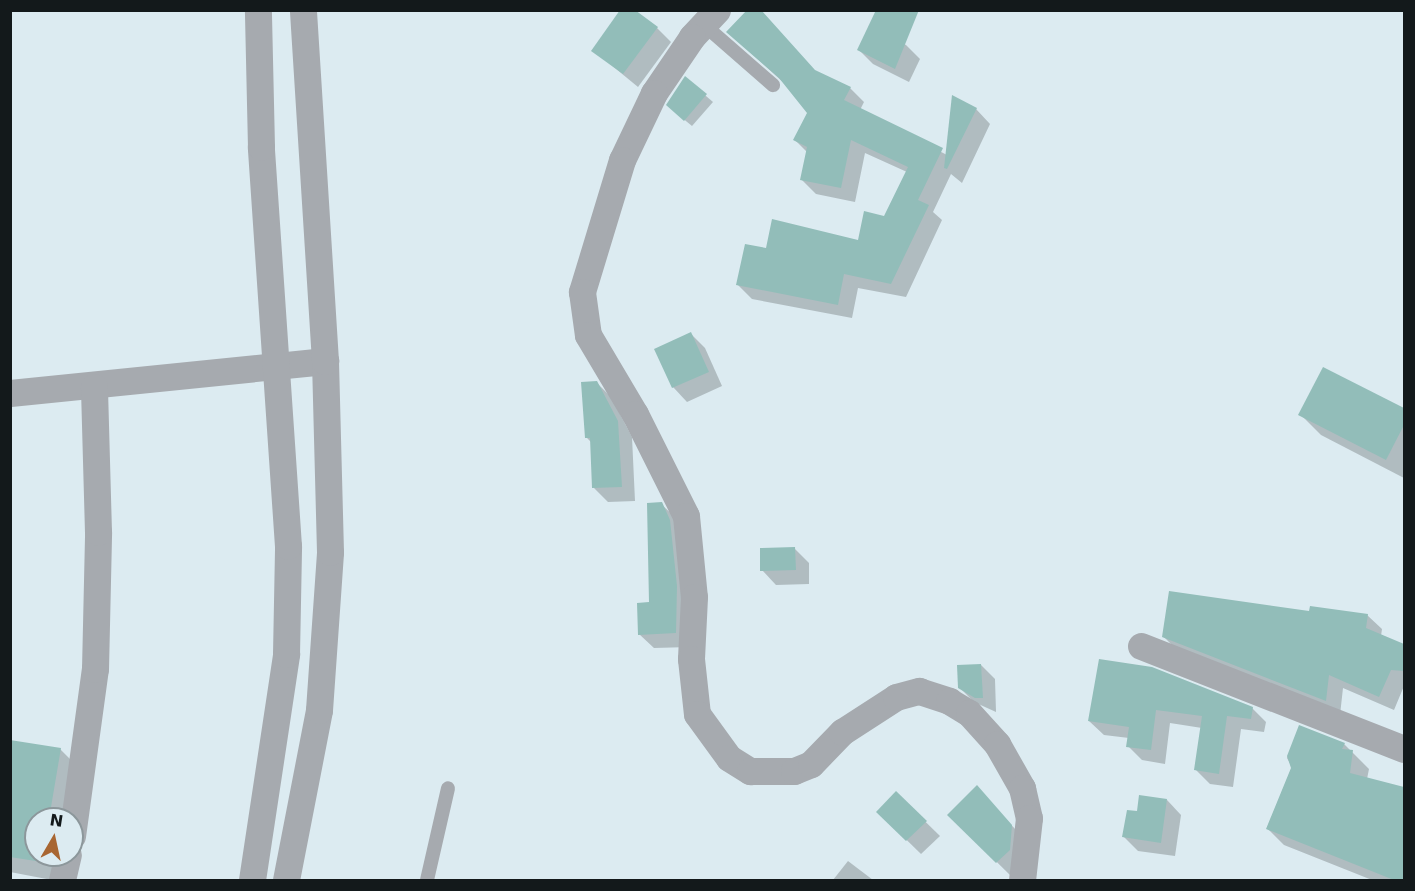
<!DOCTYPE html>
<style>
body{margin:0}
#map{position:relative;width:1415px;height:891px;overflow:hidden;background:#dcebf1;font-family:"DejaVu Sans",sans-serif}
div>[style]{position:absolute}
.shadow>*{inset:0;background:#0003}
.building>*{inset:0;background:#92bdb9}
.lane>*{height:14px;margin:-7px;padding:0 7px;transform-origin:7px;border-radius:7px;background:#a6aaaf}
.street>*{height:27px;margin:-13.5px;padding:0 13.5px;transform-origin:13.5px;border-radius:13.5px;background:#a6aaaf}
span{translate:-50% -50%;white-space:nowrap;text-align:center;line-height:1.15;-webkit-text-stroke:4.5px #dcebf1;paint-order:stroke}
.frame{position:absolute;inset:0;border:12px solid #13191b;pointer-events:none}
.north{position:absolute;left:24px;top:807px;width:60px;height:60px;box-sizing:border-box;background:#dcebf1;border:2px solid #8c979b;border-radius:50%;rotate:9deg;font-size:16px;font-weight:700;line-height:24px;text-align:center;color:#13191b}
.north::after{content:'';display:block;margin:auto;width:21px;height:27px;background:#a86632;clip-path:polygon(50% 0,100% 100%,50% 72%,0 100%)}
</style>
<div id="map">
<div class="shadow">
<i style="clip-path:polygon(870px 27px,906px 45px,920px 59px,909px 82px,873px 64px,859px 50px)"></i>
<i style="clip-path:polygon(657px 28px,671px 42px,638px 87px,593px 50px)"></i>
<i style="clip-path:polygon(728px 32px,850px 88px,864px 102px,860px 110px,947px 155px,976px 109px,990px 124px,962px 183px,951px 174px,933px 212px,942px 220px,906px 297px,858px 288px,852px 318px,752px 299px,738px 285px,767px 250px,859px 242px,885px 218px,907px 172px,865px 153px,855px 202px,816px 194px,802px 180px,807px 152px,795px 140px,808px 112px,785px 84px)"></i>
<i style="clip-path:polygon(685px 78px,713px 102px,692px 126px,675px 112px)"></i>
<i style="clip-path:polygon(691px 334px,705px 348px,722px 386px,687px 402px,673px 387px)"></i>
<i style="clip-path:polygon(1324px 369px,1404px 410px,1404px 478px,1321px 435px,1300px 414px)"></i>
<i style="clip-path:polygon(597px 383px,611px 397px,632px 437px,635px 501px,608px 502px,594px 488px,592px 443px,587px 438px)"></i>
<i style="clip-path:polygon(661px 504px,676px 518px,690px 647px,654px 648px,639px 634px,650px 604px)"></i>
<i style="clip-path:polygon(794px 548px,809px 563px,809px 584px,776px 585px,762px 570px)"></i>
<i style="clip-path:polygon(1310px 612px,1367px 615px,1382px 629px,1381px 636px,1404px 647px,1404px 686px,1394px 710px,1343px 688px,1340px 715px,1178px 651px,1164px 637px)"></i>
<i style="clip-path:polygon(1100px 660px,1252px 708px,1266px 722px,1264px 732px,1241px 729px,1233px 787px,1210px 784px,1196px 770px,1202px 728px,1170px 723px,1165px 764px,1142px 760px,1128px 746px,1129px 738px,1104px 735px,1089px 721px)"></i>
<i style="clip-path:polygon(981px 665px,995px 679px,996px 712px,974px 702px,959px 687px)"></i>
<i style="clip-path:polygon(1300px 727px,1344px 744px,1369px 769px,1367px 779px,1404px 788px,1404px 880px,1372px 880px,1284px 845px,1267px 828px,1292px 767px,1287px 758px)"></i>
<i style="clip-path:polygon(10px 741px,60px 749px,81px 770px,72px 819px,36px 819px,36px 855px,67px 855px,52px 880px,10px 872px)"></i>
<i style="clip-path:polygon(977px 787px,1026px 841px,1011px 876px,949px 815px)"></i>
<i style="clip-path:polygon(896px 793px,940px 836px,921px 854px,878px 812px)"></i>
<i style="clip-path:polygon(1167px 800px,1181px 815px,1175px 856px,1138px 851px,1124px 837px,1138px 813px)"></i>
<i style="clip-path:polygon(848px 861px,873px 880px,833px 880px)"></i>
</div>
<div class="building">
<i style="clip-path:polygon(620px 10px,635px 10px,658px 27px,623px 74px,591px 51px)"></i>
<i style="clip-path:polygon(747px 10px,761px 10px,815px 70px,851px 87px,844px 100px,943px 148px,918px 200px,929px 205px,891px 284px,844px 274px,838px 305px,736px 285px,745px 244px,766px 248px,772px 219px,858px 240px,864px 211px,884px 216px,908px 167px,851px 140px,841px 188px,800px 180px,807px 147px,793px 140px,807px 113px,779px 78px,726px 32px)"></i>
<i style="clip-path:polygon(876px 10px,919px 10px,895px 69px,857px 50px)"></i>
<i style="clip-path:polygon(685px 76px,707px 94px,684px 121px,666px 105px)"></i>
<i style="clip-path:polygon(952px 95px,977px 108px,947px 169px,944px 168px)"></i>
<i style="clip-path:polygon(691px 332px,709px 372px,672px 388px,654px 349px)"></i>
<i style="clip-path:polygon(1323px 367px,1404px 408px,1404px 425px,1386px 460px,1298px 415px)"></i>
<i style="clip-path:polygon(597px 381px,618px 421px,622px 487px,592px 488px,590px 438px,585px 438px,581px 382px)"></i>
<i style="clip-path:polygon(662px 502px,670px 520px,677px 586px,676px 633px,638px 635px,637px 603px,649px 602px,647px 503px)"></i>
<i style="clip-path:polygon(795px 547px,796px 570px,760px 571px,760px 548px)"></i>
<i style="clip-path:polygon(1169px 591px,1309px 611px,1310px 606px,1368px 614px,1366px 628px,1404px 644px,1404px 671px,1391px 670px,1379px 697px,1329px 675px,1326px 701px,1162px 637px)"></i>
<i style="clip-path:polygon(1099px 659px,1152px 667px,1253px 707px,1251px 719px,1227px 716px,1219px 774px,1194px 770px,1202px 716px,1156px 710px,1151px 750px,1126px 747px,1129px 727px,1088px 721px)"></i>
<i style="clip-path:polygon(981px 664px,983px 698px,975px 698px,958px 688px,957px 665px)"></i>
<i style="clip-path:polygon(1299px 725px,1345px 743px,1342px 749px,1353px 750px,1350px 773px,1404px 787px,1404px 880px,1394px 880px,1266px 829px,1291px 768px,1287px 756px)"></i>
<i style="clip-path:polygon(10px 740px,61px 748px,49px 819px,36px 819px,36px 855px,43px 855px,42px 862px,10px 857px)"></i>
<i style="clip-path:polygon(977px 785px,1012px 825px,1010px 850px,996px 863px,947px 815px)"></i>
<i style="clip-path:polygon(896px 791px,927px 821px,906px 841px,876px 812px)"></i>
<i style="clip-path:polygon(1139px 795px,1167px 799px,1161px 843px,1122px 837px,1127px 810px,1137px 811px)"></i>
</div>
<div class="lane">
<i style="left:703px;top:24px;width:93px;rotate:41.1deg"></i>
<i style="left:427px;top:880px;width:94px;rotate:-77.1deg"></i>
</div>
<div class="street">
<i style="left:717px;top:10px;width:37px;rotate:133deg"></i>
<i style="left:692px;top:37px;width:68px;rotate:124.2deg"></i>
<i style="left:654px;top:93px;width:74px;rotate:115.5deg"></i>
<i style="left:622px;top:160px;width:138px;rotate:106.9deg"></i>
<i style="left:582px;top:292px;width:43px;rotate:82.1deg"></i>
<i style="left:588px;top:335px;width:92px;rotate:59.3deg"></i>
<i style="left:635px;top:414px;width:114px;rotate:63.4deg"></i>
<i style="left:686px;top:516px;width:81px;rotate:84.4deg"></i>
<i style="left:694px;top:597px;width:62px;rotate:92.8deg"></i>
<i style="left:691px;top:659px;width:55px;rotate:83.8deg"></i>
<i style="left:697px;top:714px;width:54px;rotate:54deg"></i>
<i style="left:729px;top:758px;width:25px;rotate:32deg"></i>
<i style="left:750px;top:771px;width:44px"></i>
<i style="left:794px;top:771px;width:18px;rotate:-22deg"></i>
<i style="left:811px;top:764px;width:45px;rotate:-45.9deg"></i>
<i style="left:842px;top:732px;width:64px;rotate:-32.9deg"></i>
<i style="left:896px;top:697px;width:24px;rotate:-15deg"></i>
<i style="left:919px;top:691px;width:32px;rotate:18deg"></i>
<i style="left:949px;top:701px;width:23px;rotate:31deg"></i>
<i style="left:969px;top:713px;width:42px;rotate:47.9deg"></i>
<i style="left:997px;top:744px;width:51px;rotate:60.4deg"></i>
<i style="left:1022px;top:788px;width:31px;rotate:77deg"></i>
<i style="left:1029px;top:818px;width:62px;rotate:96.4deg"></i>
<i style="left:10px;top:393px;width:317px;rotate:-5.8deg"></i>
<i style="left:1141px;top:646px;width:282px;rotate:21.4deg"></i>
<i style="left:72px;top:836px;width:169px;rotate:-82.2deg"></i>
<i style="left:95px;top:669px;width:137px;rotate:-88.7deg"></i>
<i style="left:98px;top:532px;width:145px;rotate:-91.6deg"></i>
<i style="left:62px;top:880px;width:26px;rotate:-77deg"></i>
<i style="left:252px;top:880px;width:229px;rotate:-81.4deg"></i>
<i style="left:286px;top:654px;width:108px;rotate:-88.9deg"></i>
<i style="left:288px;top:546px;width:400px;rotate:-93.9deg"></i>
<i style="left:261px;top:147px;width:137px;rotate:-91.3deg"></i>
<i style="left:286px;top:880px;width:173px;rotate:-79deg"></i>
<i style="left:319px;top:710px;width:158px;rotate:-86deg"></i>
<i style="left:330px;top:552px;width:191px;rotate:-91.5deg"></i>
<i style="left:325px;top:361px;width:352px;rotate:-93.6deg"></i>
</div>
<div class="frame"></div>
<div class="north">N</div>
</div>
